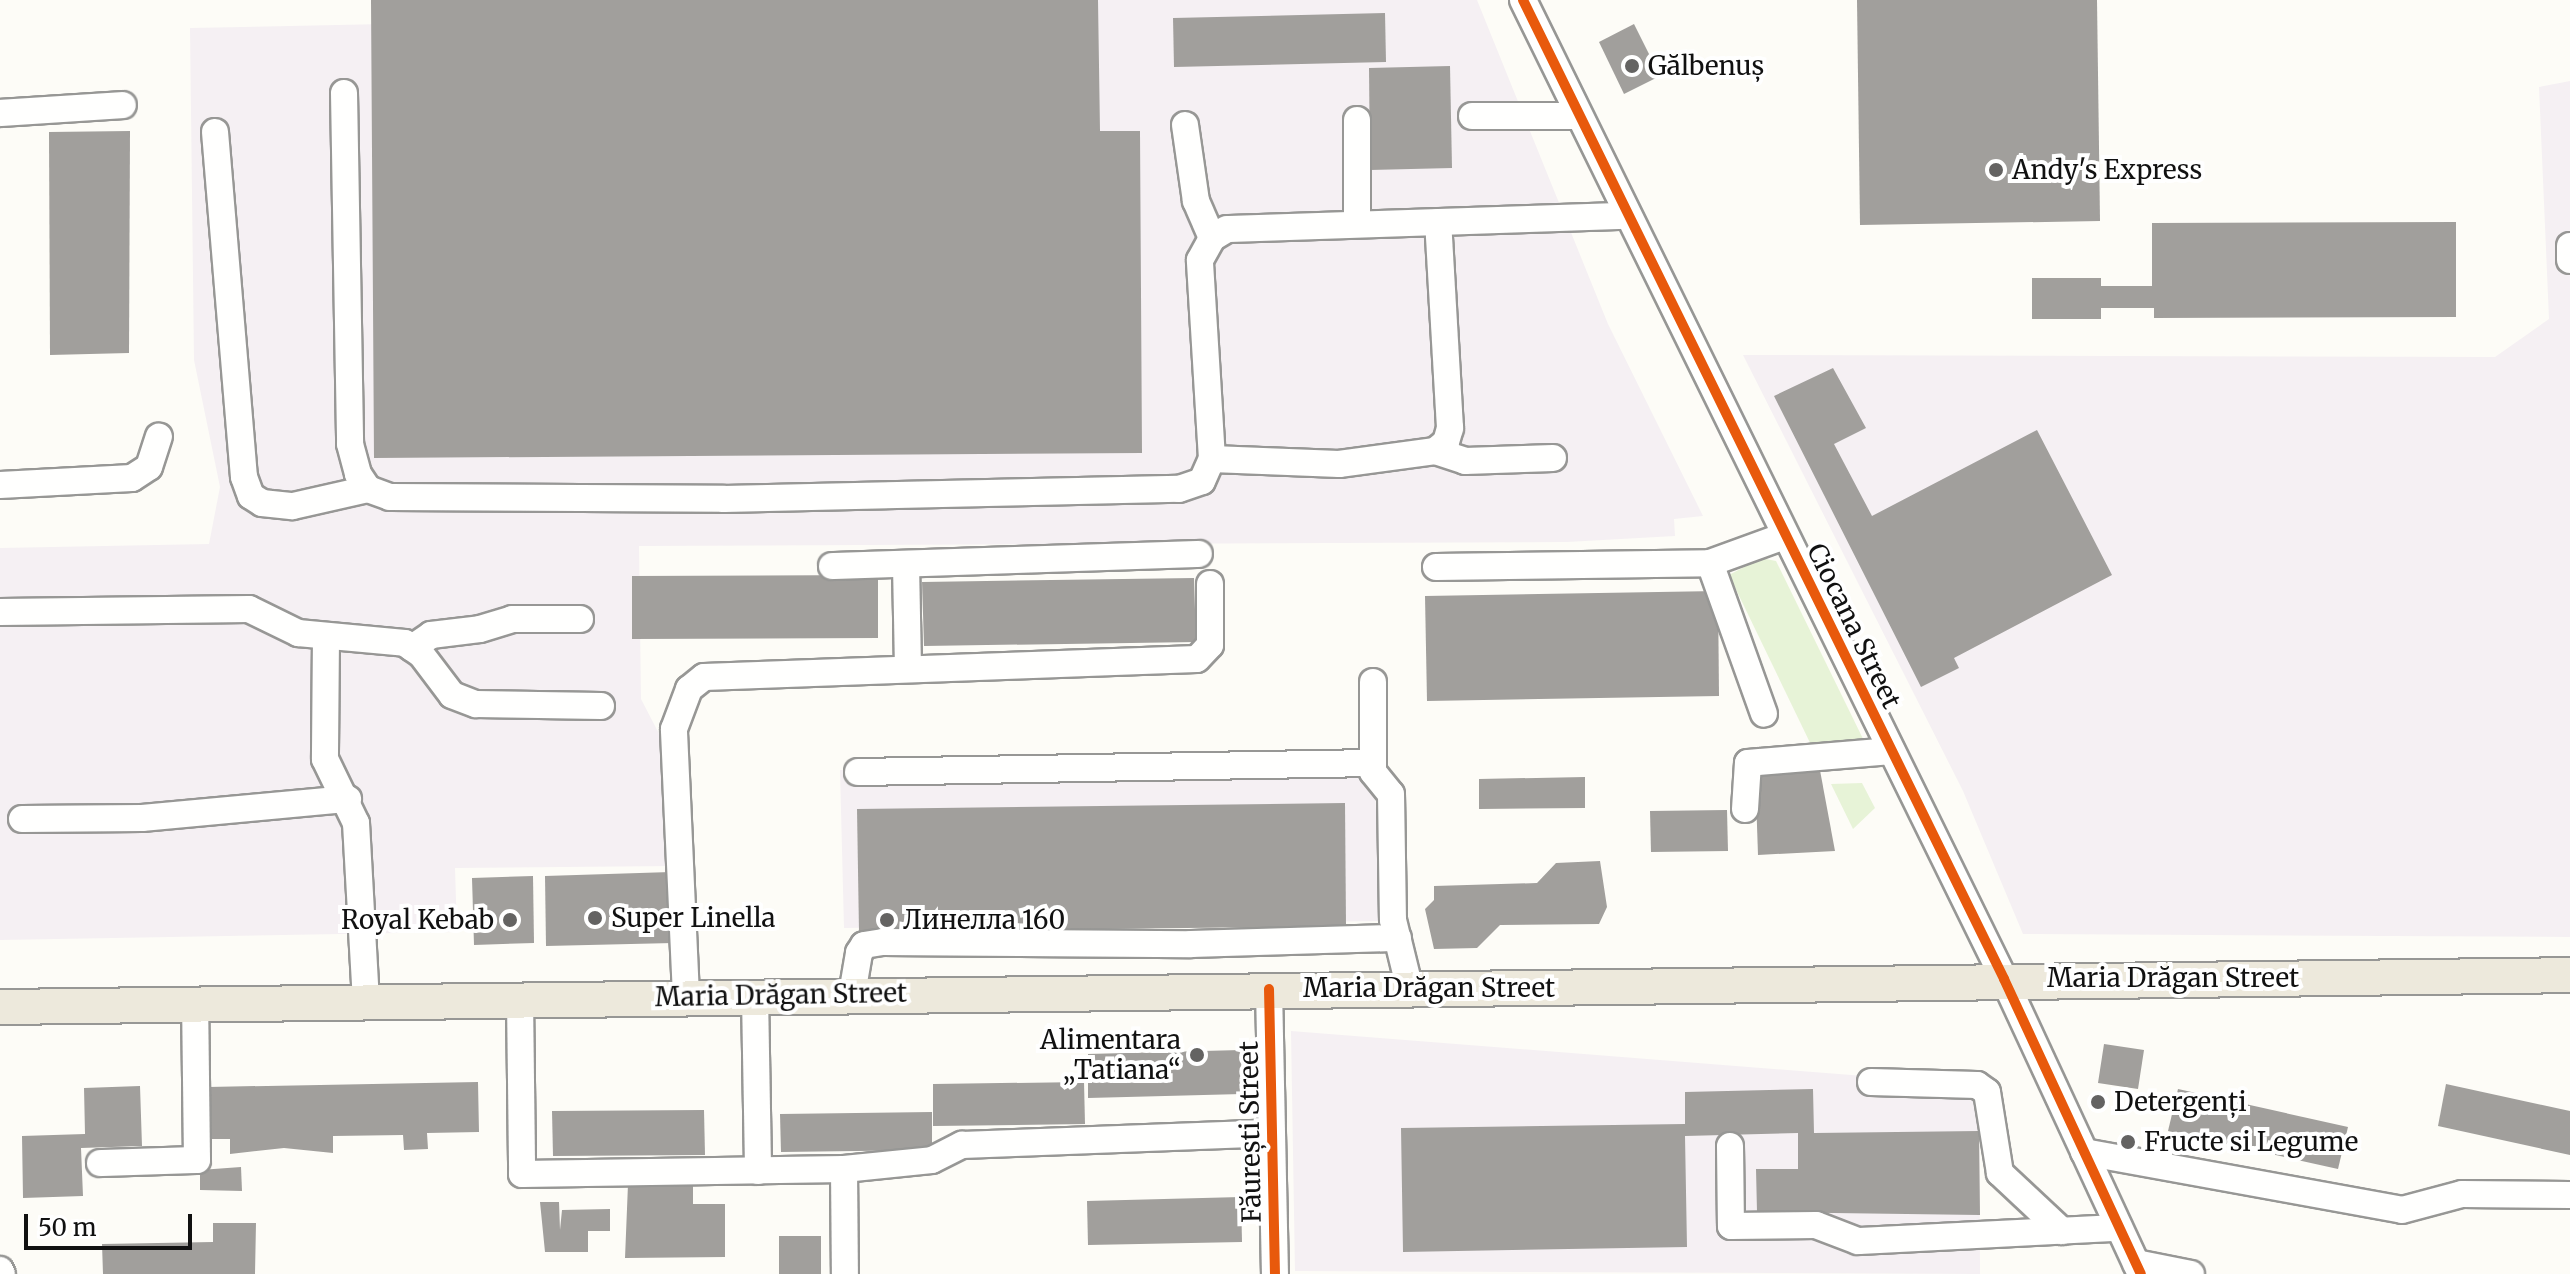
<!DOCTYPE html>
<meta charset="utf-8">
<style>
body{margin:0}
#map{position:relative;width:2570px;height:1274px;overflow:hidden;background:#fdfcf7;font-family:Merriweather,serif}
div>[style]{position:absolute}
.industrial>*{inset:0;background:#f5f0f3}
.green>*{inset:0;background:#e7f3d7}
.building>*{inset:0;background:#a19f9c}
.roads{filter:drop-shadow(2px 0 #979795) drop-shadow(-2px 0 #979795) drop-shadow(0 2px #979795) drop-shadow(0 -2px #979795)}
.minor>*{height:26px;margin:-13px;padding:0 13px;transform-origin:13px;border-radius:13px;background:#fffffe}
.major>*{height:34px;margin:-17px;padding:0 17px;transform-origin:17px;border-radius:17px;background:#ede9dc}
.cycleway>*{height:10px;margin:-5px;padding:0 5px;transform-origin:5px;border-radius:5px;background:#e8590c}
.dots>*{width:22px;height:22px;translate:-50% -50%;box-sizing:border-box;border:4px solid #fff;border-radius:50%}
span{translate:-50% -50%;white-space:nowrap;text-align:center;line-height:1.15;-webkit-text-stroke:8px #fff;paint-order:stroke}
.poi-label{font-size:26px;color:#111}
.left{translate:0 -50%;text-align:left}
.right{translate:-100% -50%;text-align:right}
.street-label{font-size:26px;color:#111}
.scale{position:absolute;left:24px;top:1214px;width:168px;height:36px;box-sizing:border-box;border:4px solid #111;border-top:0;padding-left:10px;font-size:24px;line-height:28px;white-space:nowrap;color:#111;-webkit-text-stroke:6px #fff;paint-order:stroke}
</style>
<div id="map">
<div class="industrial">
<i style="clip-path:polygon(385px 0,1477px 0,1608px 324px,1703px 516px,1674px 519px,1675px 536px,1567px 542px,639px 546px,641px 699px,669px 753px,675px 866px,455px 868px,457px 932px,0 940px,0 548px,209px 544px,220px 487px,194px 360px,190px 28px,385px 24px)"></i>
<i style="clip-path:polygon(2570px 81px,2570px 937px,2023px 934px,1963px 791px,1743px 355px,2495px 357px,2549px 319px,2539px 87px)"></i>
<i style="clip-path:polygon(1353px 754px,1374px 767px,1381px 921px,844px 928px,840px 770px)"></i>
<i style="clip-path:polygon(1291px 1031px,1979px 1085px,1980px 1274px,1295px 1271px)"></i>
</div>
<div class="green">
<i style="clip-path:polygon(1761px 558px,1776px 561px,1867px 747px,1814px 751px,1729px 575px)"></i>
<i style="clip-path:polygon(1862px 783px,1875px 808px,1853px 829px,1831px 784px)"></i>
</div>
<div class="building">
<i style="clip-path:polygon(371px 0,1098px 0,1100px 131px,1140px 131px,1142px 453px,374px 458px)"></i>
<i style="clip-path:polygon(1857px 0,2097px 0,2100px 221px,1860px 225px)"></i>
<i style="clip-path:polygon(1385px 13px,1386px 62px,1174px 67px,1173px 18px)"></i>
<i style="clip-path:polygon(1634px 24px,1660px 76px,1624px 94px,1599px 42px)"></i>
<i style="clip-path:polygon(1450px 66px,1452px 168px,1370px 170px,1369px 68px)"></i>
<i style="clip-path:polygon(130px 131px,129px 353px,50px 355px,49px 132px)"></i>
<i style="clip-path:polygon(2456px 222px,2456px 317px,2154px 318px,2154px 308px,2101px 308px,2101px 319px,2032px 319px,2032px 278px,2101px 278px,2101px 286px,2152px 286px,2152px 223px)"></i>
<i style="clip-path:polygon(1833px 368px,1866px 428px,1834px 444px,1872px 516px,2037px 430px,2112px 575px,1954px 658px,1959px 668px,1921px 687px,1774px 396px)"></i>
<i style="clip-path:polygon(878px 575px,878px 638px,632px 639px,632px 576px)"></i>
<i style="clip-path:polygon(1194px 578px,1196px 642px,924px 646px,922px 582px)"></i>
<i style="clip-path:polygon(1718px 591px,1719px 696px,1427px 701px,1425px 596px)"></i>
<i style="clip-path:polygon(1819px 765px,1835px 851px,1758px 855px,1755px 767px)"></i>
<i style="clip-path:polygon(1585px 777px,1585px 808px,1479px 809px,1479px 779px)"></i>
<i style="clip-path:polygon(1345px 803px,1346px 926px,859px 932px,857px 809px)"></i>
<i style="clip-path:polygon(1727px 810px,1728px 851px,1651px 852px,1650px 811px)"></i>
<i style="clip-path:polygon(1600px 861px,1607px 907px,1599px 924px,1500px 925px,1477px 948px,1434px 949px,1425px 909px,1434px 900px,1434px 886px,1537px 883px,1556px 863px)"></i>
<i style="clip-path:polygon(671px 872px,673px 943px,546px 946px,545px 876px)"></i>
<i style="clip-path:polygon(533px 876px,534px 943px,474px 945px,472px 878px)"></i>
<i style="clip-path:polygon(2104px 1044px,2144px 1050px,2138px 1089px,2098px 1083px)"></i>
<i style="clip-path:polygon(1241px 1050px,1242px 1094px,1088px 1098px,1088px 1054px)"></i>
<i style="clip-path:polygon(478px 1082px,479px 1132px,427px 1133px,428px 1149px,404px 1150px,403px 1135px,333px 1136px,333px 1153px,284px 1148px,230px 1154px,230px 1139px,209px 1139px,208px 1087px)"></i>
<i style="clip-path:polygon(1084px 1082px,1085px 1124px,933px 1126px,933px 1084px)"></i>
<i style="clip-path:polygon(2446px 1084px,2570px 1111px,2570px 1155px,2438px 1126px)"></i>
<i style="clip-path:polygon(140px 1086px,142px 1146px,81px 1148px,83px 1196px,23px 1198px,22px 1136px,85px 1134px,84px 1088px)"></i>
<i style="clip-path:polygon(1813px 1089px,1814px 1133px,1979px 1131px,1980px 1215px,1757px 1212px,1756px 1169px,1798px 1169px,1798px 1133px,1685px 1136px,1687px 1247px,1403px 1252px,1401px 1128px,1685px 1124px,1685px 1092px)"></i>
<i style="clip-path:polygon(2178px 1089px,2348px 1127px,2338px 1169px,2168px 1131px)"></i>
<i style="clip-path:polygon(704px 1110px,705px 1155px,553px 1156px,552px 1111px)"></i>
<i style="clip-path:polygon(932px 1112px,932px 1150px,781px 1152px,780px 1114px)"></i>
<i style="clip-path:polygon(241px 1167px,242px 1191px,200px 1190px,200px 1170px)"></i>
<i style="clip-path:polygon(628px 1184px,693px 1184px,693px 1204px,725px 1204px,725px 1257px,625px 1258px)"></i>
<i style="clip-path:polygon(1241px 1197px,1242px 1242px,1088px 1245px,1087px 1201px)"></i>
<i style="clip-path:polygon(540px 1202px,559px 1202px,560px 1230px,562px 1210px,610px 1209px,610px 1231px,588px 1231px,588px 1252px,545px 1252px)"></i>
<i style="clip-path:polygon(213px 1223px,256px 1223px,255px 1274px,103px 1274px,102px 1244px,213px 1242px)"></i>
<i style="clip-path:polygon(779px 1236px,821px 1236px,821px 1274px,779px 1274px)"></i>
</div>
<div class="roads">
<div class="minor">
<i style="left:1523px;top:0;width:1091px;rotate:63.83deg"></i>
<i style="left:2004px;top:979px;width:325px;rotate:65.1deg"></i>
<i style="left:344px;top:93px;width:351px;rotate:89deg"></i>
<i style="left:350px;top:444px;width:31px;rotate:75deg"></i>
<i style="left:358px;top:474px;width:18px;rotate:56deg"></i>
<i style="left:368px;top:489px;width:23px;rotate:20deg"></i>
<i style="left:390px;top:497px;width:334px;rotate:0.3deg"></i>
<i style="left:724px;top:499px;width:455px;rotate:-1.3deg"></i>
<i style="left:1179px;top:489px;width:24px;rotate:-19deg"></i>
<i style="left:1202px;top:481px;width:24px;rotate:-66deg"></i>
<i style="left:1212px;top:459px;width:199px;rotate:-93.5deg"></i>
<i style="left:1200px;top:260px;width:25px;rotate:-61deg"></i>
<i style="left:1212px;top:238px;width:17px;rotate:-31deg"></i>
<i style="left:1227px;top:229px;width:401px;rotate:-1.9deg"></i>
<i style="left:0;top:113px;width:123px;rotate:-3.7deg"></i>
<i style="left:1472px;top:116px;width:107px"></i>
<i style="left:1185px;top:125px;width:77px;rotate:81.8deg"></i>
<i style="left:1196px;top:201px;width:40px;rotate:66.6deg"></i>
<i style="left:215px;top:132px;width:346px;rotate:85.2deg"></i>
<i style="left:244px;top:477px;width:20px;rotate:70deg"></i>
<i style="left:251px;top:496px;width:13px;rotate:32deg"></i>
<i style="left:262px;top:503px;width:31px;rotate:6deg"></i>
<i style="left:293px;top:506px;width:77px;rotate:-12.8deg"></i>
<i style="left:1357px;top:224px;width:104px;rotate:-90deg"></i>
<i style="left:2570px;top:246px;width:14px;rotate:90deg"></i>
<i style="left:1435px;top:451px;width:32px;rotate:18deg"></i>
<i style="left:1465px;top:461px;width:88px;rotate:-2deg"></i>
<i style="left:1212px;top:459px;width:127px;rotate:2.3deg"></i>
<i style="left:1339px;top:464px;width:97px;rotate:-7.7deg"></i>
<i style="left:1435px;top:451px;width:14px;rotate:-39deg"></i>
<i style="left:1446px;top:442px;width:15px;rotate:-74deg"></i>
<i style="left:1450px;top:428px;width:206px;rotate:-93.3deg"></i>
<i style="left:0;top:485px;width:132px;rotate:-3deg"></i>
<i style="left:132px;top:478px;width:20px;rotate:-33deg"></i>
<i style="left:149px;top:467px;width:32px;rotate:-72deg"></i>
<i style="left:1710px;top:563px;width:160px;rotate:70.3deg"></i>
<i style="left:906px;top:564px;width:104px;rotate:88.9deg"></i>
<i style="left:832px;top:566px;width:367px;rotate:-1.9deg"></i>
<i style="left:1436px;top:567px;width:274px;rotate:-0.8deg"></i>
<i style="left:1710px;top:563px;width:79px;rotate:-20deg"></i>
<i style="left:0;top:612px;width:249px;rotate:-0.7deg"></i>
<i style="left:249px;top:609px;width:55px;rotate:26.1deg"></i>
<i style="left:298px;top:633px;width:107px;rotate:5.3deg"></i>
<i style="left:405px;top:643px;width:19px;rotate:35deg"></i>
<i style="left:421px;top:654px;width:51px;rotate:52.9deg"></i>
<i style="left:452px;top:695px;width:26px;rotate:21deg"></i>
<i style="left:476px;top:704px;width:125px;rotate:0.9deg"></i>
<i style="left:326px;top:637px;width:122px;rotate:90.5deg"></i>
<i style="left:325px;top:759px;width:71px;rotate:64.2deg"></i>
<i style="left:356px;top:823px;width:178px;rotate:86.8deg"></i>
<i style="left:412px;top:648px;width:23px;rotate:-34deg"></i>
<i style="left:431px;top:635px;width:49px;rotate:-7deg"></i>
<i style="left:480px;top:629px;width:34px;rotate:-17deg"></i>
<i style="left:512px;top:619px;width:68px"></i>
<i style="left:1373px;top:682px;width:90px;rotate:90deg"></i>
<i style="left:1373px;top:772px;width:28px;rotate:51deg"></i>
<i style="left:1391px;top:794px;width:126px;rotate:89.1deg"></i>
<i style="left:1393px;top:920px;width:72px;rotate:76.3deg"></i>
<i style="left:858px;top:772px;width:515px;rotate:-1deg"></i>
<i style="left:1745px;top:809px;width:46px;rotate:-86.3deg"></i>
<i style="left:1748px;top:763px;width:144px;rotate:-4.8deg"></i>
<i style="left:22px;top:819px;width:120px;rotate:-0.5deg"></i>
<i style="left:142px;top:818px;width:207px;rotate:-5.3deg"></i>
<i style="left:1269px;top:989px;width:285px;rotate:88.8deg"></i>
<i style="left:852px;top:994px;width:42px;rotate:-80.3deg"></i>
<i style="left:859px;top:953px;width:9px;rotate:-58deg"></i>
<i style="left:864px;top:945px;width:19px;rotate:-9deg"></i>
<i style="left:883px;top:942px;width:308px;rotate:0.4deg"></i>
<i style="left:1191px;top:944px;width:207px;rotate:-1.7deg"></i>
<i style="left:755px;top:995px;width:176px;rotate:89deg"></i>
<i style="left:686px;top:996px;width:267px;rotate:-92.6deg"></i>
<i style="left:674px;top:729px;width:43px;rotate:-69.4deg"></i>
<i style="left:689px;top:689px;width:19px;rotate:-39deg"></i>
<i style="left:704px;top:677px;width:493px;rotate:-2.1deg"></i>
<i style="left:1197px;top:659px;width:19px;rotate:-47deg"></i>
<i style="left:1210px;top:645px;width:61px;rotate:-90deg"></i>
<i style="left:520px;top:999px;width:175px;rotate:89.3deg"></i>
<i style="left:522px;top:1174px;width:322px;rotate:-0.9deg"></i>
<i style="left:844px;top:1169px;width:88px;rotate:-5.8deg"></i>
<i style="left:932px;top:1160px;width:34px;rotate:-27deg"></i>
<i style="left:962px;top:1145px;width:309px;rotate:-2.2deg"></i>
<i style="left:1871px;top:1082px;width:106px;rotate:1.6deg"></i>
<i style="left:1977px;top:1085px;width:12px;rotate:35deg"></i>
<i style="left:1987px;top:1092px;width:82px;rotate:80.9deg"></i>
<i style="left:2000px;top:1173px;width:85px;rotate:43.1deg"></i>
<i style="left:1730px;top:1146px;width:80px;rotate:89.3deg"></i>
<i style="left:1731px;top:1226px;width:85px;rotate:-0.7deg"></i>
<i style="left:1816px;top:1225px;width:45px;rotate:20.9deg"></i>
<i style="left:1858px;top:1241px;width:261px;rotate:-2.9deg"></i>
<i style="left:2084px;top:1152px;width:323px;rotate:10.3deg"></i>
<i style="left:2402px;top:1210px;width:62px;rotate:-14.9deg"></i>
<i style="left:2462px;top:1194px;width:108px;rotate:0.5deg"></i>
<i style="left:100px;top:1163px;width:97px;rotate:-1.8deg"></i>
<i style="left:197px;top:1160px;width:156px;rotate:-90.7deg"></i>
<i style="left:844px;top:1169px;width:105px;rotate:89.5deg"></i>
<i style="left:2136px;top:1263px;width:56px;rotate:11.3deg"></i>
<i style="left:0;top:1270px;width:4px;rotate:63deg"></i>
</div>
<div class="major">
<i style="left:0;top:1007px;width:2570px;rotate:-0.71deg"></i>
</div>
</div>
<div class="cycleway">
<i style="left:1523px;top:0;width:1091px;rotate:63.83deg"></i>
<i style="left:2004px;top:979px;width:325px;rotate:65.1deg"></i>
<i style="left:1269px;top:989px;width:285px;rotate:88.8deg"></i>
</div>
<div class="dots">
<i style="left:1632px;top:66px;background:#646362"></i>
<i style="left:1996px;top:170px;background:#646362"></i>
<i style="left:595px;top:918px;background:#646362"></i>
<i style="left:510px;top:920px;background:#646362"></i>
<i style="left:887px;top:920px;background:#646362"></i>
<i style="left:1197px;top:1055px;background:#646362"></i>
<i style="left:2098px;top:1102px;background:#646362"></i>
<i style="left:2128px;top:1142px;background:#646362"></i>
</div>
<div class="poi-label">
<span class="left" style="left:1648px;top:66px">Gălbenuș</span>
<span class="left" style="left:2012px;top:170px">Andy's Express</span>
<span class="left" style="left:611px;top:918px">Super Linella</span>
<span class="right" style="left:494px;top:920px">Royal Kebab</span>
<span class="left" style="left:903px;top:920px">Линелла 160</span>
<span class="right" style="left:1181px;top:1055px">Alimentara<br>„Tatiana“</span>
<span class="left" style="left:2114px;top:1102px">Detergenți</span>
<span class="left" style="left:2144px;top:1142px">Fructe si Legume</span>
</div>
<div class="street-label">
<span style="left:1854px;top:626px;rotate:64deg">Ciocana Street</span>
<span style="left:2173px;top:978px">Maria Drăgan Street</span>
<span style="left:1429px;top:988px">Maria Drăgan Street</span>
<span style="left:781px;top:995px;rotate:-1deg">Maria Drăgan Street</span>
<span style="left:1250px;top:1132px;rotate:-91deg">Făurești Street</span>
</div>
<div class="scale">50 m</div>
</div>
